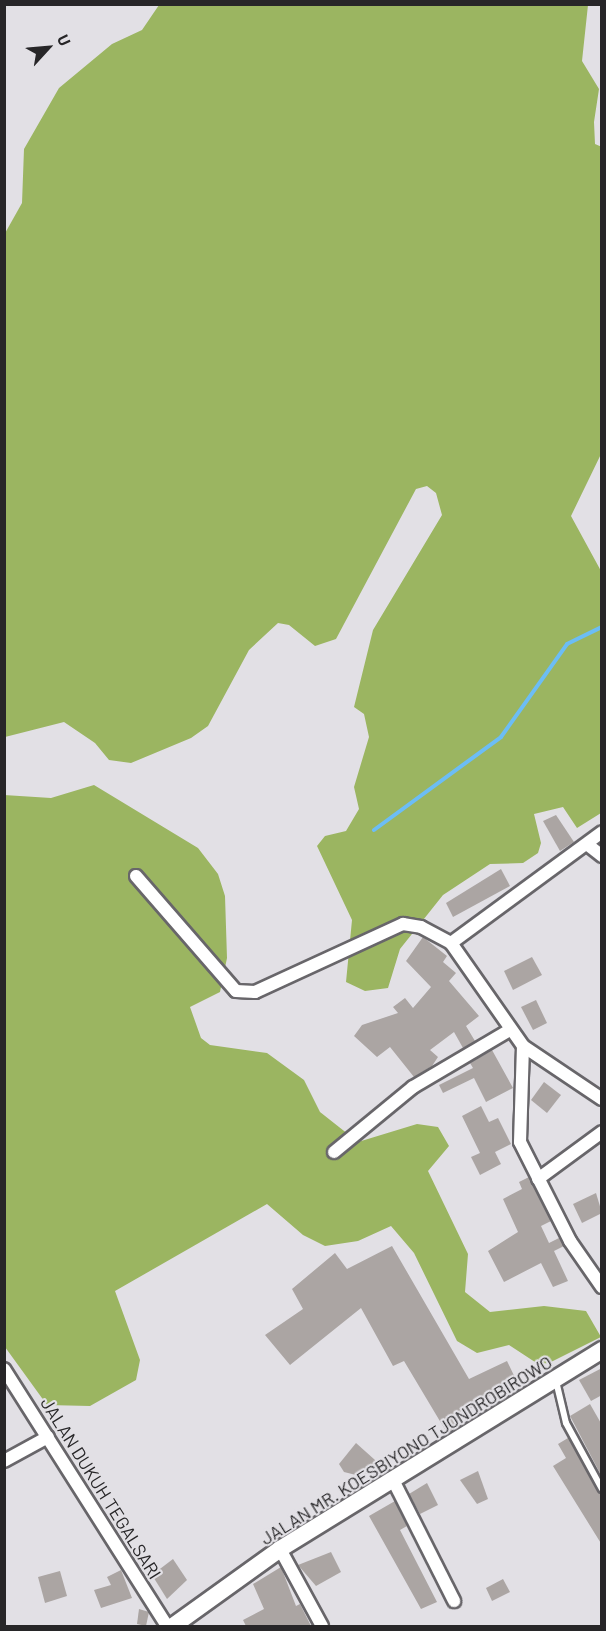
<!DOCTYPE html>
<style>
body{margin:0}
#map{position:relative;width:606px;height:1631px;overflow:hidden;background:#e2e0e5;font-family:Barlow,sans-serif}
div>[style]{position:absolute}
.forest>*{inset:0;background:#9bb561}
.stream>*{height:4px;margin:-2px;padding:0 2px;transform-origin:2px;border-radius:2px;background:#6cbdf5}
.building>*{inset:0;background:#aba5a3}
.roads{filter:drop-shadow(2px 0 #68666a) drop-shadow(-2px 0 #68666a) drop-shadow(0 2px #68666a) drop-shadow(0 -2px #68666a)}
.lane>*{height:6px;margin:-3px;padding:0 3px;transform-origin:3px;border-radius:3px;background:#fff}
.street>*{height:12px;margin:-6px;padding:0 6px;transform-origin:6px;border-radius:6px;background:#fff}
.secondary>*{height:16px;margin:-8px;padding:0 8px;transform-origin:8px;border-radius:8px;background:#fff}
span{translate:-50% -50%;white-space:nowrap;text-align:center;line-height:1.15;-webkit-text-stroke:4.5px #e2e0e5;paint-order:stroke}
.street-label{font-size:18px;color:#272628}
.frame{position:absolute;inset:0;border:6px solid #272628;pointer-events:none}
.north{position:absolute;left:18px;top:18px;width:60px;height:60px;-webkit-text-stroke:4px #e2e0e5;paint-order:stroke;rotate:64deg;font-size:16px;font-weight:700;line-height:24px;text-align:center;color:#272628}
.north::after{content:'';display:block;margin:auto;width:21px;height:27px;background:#272628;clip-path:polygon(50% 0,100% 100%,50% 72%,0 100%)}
</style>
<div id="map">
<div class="forest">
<i style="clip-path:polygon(159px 5px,588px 5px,582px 61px,599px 89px,594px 122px,595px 144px,602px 147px,602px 452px,571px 516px,601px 571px,601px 813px,577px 828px,563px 807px,534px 814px,541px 843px,538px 853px,523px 863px,490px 864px,443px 895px,400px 949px,388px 988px,365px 991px,346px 982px,352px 920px,317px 846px,325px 836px,346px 831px,359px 809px,354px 787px,369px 737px,364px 714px,354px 707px,373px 630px,442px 515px,436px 493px,427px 486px,416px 489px,336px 639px,315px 646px,289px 625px,278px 623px,249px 650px,208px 726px,191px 738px,131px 763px,109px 760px,95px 743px,64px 722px,5px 737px,4px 235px,22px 203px,24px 149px,59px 88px,112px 44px,142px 30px)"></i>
<i style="clip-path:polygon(94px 785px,198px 848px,218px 874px,225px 896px,227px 958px,220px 992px,190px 1007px,201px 1038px,210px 1045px,267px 1053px,304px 1080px,320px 1112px,358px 1142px,417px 1124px,438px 1127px,449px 1146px,428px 1171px,468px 1254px,465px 1292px,490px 1312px,544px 1306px,586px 1311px,601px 1337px,549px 1363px,538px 1364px,509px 1345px,477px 1353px,457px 1341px,414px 1253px,391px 1226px,358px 1241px,325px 1246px,303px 1235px,267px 1204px,115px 1291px,140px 1360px,136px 1380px,90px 1406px,47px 1405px,5px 1347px,4px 795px,51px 798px)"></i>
</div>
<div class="stream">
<i style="left:374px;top:830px;width:157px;rotate:-36.2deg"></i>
<i style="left:501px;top:737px;width:114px;rotate:-54.6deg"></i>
<i style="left:567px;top:644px;width:39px;rotate:-26deg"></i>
</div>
<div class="building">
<i style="clip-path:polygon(556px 815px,574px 842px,560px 851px,543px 821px)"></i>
<i style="clip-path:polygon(501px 869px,510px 886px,453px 917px,446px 903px)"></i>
<i style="clip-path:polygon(423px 937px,447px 956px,443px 962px,456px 973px,449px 981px,479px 1016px,466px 1026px,475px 1041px,463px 1048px,454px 1032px,430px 1050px,438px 1057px,432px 1066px,414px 1077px,390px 1047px,377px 1057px,354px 1036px,362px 1025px,398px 1013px,393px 1007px,405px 998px,413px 1008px,431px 987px,406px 961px)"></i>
<i style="clip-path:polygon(532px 957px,542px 975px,513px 990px,504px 971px)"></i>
<i style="clip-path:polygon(536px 1000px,547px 1023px,533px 1030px,521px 1007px)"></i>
<i style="clip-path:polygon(492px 1050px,513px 1088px,486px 1102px,474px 1078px,443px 1093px,439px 1085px,473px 1068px,470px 1063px)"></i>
<i style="clip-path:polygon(544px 1082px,561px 1095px,547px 1113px,531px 1100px)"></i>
<i style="clip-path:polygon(481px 1106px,489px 1122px,498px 1118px,511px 1144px,495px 1152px,501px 1164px,480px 1175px,471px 1157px,480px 1153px,462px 1116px)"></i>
<i style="clip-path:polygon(529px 1177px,551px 1221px,541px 1226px,549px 1243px,559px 1238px,564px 1246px,554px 1251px,568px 1281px,553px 1287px,541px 1263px,504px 1282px,488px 1251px,518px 1232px,503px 1199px,522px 1189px,519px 1182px)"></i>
<i style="clip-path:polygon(596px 1193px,602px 1213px,582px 1223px,573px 1204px)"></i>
<i style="clip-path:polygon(392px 1246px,469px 1379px,507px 1361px,519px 1386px,494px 1393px,456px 1418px,460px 1425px,447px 1433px,404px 1361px,393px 1366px,361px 1308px,290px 1365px,265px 1335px,303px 1309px,292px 1289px,335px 1253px,347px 1269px)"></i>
<i style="clip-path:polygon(602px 1368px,602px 1395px,591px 1401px,579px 1380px)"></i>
<i style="clip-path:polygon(590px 1404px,602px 1425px,602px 1477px,570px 1416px)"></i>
<i style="clip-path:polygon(568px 1438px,602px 1494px,602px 1545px,553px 1466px,566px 1458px,558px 1444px)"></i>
<i style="clip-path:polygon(356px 1443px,375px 1460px,378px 1469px,360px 1476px,344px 1472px,339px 1464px)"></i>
<i style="clip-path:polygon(478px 1471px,488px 1499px,477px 1504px,460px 1480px)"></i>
<i style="clip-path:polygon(427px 1483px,438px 1505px,420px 1514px,409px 1494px)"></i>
<i style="clip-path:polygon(395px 1501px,407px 1526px,400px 1530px,437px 1602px,421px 1609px,369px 1516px)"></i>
<i style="clip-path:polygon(331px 1552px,341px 1572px,316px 1586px,298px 1565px)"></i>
<i style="clip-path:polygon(173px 1559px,187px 1580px,167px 1599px,152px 1575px)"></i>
<i style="clip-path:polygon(281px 1567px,296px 1606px,300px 1604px,311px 1626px,246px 1626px,243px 1620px,264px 1609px,253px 1584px)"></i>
<i style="clip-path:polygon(121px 1570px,132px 1598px,101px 1608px,94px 1590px,111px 1585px,107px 1577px)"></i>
<i style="clip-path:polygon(60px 1571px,67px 1596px,45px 1603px,38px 1577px)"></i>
<i style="clip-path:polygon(503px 1579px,510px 1592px,492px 1601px,486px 1588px)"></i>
<i style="clip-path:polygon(139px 1609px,149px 1612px,146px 1626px,137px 1624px)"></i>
</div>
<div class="roads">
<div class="lane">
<i style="left:556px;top:1381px;width:43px;rotate:76.6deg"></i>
<i style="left:566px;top:1423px;width:75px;rotate:61.4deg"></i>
</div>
<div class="street">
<i style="left:588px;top:845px;width:18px;rotate:38deg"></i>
<i style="left:136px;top:876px;width:152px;rotate:49deg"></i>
<i style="left:236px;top:991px;width:19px;rotate:3deg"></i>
<i style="left:255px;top:992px;width:163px;rotate:-24.7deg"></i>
<i style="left:403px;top:924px;width:18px;rotate:9deg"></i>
<i style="left:421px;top:927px;width:34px;rotate:28deg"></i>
<i style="left:451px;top:943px;width:126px;rotate:55deg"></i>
<i style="left:523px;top:1046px;width:96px;rotate:91.8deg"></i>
<i style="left:520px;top:1142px;width:111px;rotate:63.2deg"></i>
<i style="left:570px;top:1241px;width:56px;rotate:55.2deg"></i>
<i style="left:451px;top:943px;width:187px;rotate:-36.3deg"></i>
<i style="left:523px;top:1046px;width:95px;rotate:33.9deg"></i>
<i style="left:334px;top:1152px;width:102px;rotate:-39.4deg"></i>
<i style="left:413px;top:1087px;width:110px;rotate:-30.5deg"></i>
<i style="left:538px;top:1179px;width:79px;rotate:-36.3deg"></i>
<i style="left:4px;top:1369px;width:304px;rotate:57.6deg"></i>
<i style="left:4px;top:1461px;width:50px;rotate:-28.6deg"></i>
<i style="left:392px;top:1478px;width:138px;rotate:63.2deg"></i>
<i style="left:280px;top:1549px;width:88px;rotate:61.4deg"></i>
</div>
<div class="secondary">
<i style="left:173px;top:1626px;width:132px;rotate:-35.7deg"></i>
<i style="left:280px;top:1549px;width:379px;rotate:-31.7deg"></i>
</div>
</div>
<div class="street-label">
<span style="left:406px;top:1450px;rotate:-32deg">JALAN MR. KOESBIYONO TJONDROBIROWO</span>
<span style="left:101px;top:1488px;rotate:58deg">JALAN DUKUH TEGALSARI</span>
</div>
<div class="frame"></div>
<div class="north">U</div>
</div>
